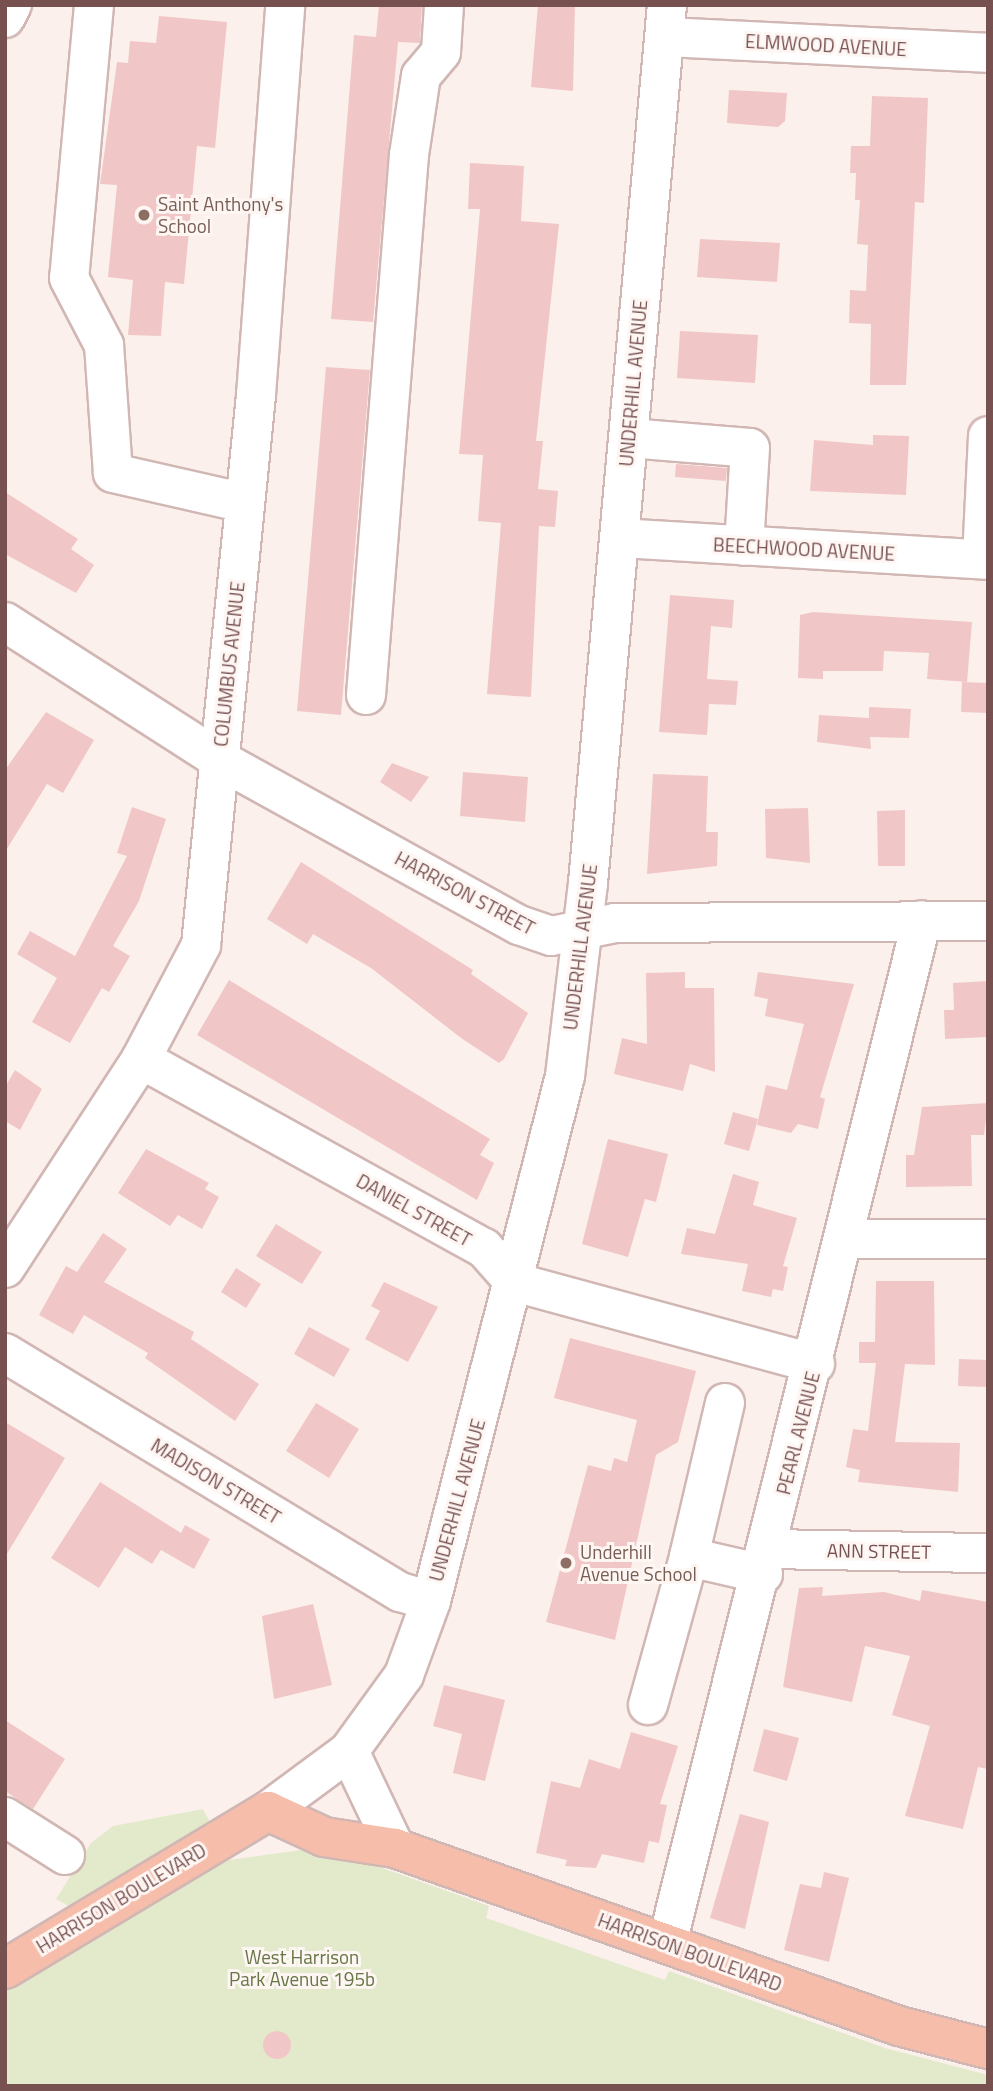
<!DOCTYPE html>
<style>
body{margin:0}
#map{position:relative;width:993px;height:2091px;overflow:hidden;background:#fcf0ed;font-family:"Titillium Web",sans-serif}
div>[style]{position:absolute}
.green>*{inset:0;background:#e3eacb}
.building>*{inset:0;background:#f0c7c6}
.round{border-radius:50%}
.roads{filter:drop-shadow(2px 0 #d1b7b4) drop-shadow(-2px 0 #d1b7b4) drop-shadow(0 2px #d1b7b4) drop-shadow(0 -2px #d1b7b4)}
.minor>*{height:38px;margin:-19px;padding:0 19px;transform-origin:19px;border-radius:19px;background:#fff}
.major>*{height:38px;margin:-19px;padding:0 19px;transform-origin:19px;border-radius:19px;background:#f6bdaa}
.dots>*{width:19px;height:19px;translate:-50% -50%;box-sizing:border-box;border:4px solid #fef6f3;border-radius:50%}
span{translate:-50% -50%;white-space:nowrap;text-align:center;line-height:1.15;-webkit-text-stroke:6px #fef6f3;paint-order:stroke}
.street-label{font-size:19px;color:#775050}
.education-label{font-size:19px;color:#785e54}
.left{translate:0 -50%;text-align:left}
.park-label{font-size:19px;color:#667645}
.frame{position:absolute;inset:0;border:7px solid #775050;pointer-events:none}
</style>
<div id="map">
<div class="green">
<i style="clip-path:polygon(203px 1809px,211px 1824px,70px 1907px,56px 1899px,91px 1843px,113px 1826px)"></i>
<i style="clip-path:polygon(308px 1849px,346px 1855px,489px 1906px,486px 1918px,665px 1980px,669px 1971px,885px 2048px,988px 2075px,988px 2086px,5px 2086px,5px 1991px,194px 1875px,229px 1860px)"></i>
</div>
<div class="building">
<i style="clip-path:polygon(379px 5px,422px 5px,420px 43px,398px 42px,373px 322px,331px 319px,354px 35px,376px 37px)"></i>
<i style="clip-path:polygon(538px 5px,575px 5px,573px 91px,531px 87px)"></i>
<i style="clip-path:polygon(159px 16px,227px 22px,215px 148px,197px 146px,184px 284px,165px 282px,161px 336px,128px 335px,133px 280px,108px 277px,117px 185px,100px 184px,117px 62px,128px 63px,130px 41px,156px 43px)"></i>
<i style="clip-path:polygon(729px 90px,787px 93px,785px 121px,778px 127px,727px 123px)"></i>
<i style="clip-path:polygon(872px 96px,928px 98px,924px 203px,915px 202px,906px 385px,870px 385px,871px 324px,849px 323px,850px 290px,866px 291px,868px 245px,857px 244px,860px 200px,855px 200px,856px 173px,850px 173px,851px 146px,870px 146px)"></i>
<i style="clip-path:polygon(470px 163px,524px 166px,521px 221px,559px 224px,536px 441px,543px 441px,538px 489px,558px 491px,555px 527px,539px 526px,531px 697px,487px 694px,501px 523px,478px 521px,483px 455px,459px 454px,480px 209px,468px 209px)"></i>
<i style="clip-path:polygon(700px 239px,780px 243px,777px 282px,697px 277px)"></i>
<i style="clip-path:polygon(680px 331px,758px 335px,755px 383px,677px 378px)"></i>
<i style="clip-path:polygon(326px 367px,370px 370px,341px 715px,297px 711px)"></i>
<i style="clip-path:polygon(873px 435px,909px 436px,906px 495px,810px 491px,814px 440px,873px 445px)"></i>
<i style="clip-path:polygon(676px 464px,727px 468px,726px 481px,675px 477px)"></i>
<i style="clip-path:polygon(5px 492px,78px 539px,71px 549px,94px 565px,76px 593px,5px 554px)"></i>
<i style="clip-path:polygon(670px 595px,734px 600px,732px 628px,711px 626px,707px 679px,738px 681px,736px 705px,709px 704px,707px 735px,659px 732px)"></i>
<i style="clip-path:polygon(813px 612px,972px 622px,967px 682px,927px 679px,929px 653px,884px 651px,883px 671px,823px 671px,823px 679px,798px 678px,800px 615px)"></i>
<i style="clip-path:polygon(962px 682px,988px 683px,988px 713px,961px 712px)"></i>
<i style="clip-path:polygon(869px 707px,911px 709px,909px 738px,870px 737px,871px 749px,817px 742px,819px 715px,869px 718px)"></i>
<i style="clip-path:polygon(46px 712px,94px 740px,63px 793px,47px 784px,5px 852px,5px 770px)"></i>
<i style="clip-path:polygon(392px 763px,429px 777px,411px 802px,380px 782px)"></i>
<i style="clip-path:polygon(463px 772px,528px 777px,525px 822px,460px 816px)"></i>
<i style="clip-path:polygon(653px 774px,708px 776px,706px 832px,718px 832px,717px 866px,647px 874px)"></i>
<i style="clip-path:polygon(132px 807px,166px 819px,139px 901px,113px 946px,130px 956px,109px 992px,102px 988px,70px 1043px,32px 1022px,57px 978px,17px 954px,30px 931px,75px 956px,127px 856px,117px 853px)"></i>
<i style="clip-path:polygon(808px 808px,810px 863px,766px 858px,765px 809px)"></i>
<i style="clip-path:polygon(905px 810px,905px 866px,878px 866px,877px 811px)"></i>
<i style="clip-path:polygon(301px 862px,473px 970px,471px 974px,528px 1013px,504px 1059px,499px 1063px,461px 1038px,371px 968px,313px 934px,307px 944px,267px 919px)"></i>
<i style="clip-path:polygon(685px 972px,685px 988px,714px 988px,715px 1072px,690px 1064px,683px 1091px,614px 1074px,622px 1038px,647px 1044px,646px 973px)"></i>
<i style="clip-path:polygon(758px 972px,854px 984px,820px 1097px,825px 1099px,818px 1129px,798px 1124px,791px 1133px,757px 1125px,766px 1085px,787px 1090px,804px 1024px,765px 1016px,768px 999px,754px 996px)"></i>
<i style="clip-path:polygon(229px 980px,490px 1139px,480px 1155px,494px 1163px,477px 1200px,197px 1035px)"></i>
<i style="clip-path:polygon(988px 981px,988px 1037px,945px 1039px,944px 1010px,954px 1010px,953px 983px)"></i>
<i style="clip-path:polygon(15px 1070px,42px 1089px,20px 1130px,5px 1121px,5px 1087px)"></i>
<i style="clip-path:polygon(988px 1103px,984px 1135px,971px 1135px,972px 1186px,906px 1187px,906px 1155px,914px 1155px,922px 1107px)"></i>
<i style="clip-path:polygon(733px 1112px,758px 1119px,749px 1151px,724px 1144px)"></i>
<i style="clip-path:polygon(608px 1139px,668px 1154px,656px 1202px,645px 1199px,628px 1257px,582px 1244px)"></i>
<i style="clip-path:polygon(146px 1149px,209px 1183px,205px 1189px,219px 1197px,202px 1229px,178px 1215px,170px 1226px,118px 1193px)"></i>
<i style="clip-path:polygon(733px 1174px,759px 1182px,753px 1205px,797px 1218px,783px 1266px,788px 1267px,783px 1291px,773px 1289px,771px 1297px,742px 1291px,748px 1264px,681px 1254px,687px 1228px,715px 1234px)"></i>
<i style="clip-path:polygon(276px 1224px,322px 1252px,302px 1284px,256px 1256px)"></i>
<i style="clip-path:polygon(103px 1233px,127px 1249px,104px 1282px,194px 1332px,191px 1339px,259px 1384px,235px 1421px,145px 1358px,148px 1353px,84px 1315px,73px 1334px,39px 1315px,66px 1266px,77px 1272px)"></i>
<i style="clip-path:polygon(236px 1268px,261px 1284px,246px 1308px,221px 1292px)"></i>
<i style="clip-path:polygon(876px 1281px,934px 1281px,935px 1365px,905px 1364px,895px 1442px,960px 1443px,958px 1492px,858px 1482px,860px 1470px,846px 1467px,853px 1429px,868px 1431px,876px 1363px,859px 1363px,859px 1342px,875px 1342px)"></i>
<i style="clip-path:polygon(384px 1282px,438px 1307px,408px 1362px,365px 1339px,380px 1311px,371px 1306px)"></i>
<i style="clip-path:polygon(309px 1327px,350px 1349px,334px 1377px,294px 1354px)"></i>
<i style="clip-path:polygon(570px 1338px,696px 1371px,678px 1442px,656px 1455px,615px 1640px,546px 1622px,588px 1465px,611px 1471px,614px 1458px,627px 1462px,637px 1420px,554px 1398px)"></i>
<i style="clip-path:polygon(959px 1359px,988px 1360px,988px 1387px,958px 1386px)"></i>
<i style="clip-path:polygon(316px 1403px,359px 1429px,329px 1478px,286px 1451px)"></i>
<i style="clip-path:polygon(5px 1422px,65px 1458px,5px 1557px)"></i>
<i style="clip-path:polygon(100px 1482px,181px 1533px,185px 1525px,210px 1539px,194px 1569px,161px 1550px,152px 1564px,125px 1547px,99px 1588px,51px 1558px)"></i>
<i style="clip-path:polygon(823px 1587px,822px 1596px,884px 1592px,920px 1601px,922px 1590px,988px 1602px,988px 1769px,978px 1767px,963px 1829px,905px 1816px,930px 1726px,892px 1715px,910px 1656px,865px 1646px,852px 1702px,783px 1687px,799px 1588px)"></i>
<i style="clip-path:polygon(313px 1604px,332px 1685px,274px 1699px,262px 1616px)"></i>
<i style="clip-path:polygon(444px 1685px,505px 1700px,485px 1781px,453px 1773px,462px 1734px,433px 1726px)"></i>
<i style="clip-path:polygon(5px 1720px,65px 1759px,33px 1809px,5px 1791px)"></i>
<i style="clip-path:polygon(764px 1729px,799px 1738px,787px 1781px,753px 1771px)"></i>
<i style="clip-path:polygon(631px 1732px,678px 1746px,660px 1804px,667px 1805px,659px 1843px,649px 1841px,644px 1863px,602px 1854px,596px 1868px,565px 1866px,567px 1860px,536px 1853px,551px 1781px,580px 1788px,589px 1759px,620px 1769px)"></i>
<i style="clip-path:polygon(740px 1814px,769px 1822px,745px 1929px,710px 1918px)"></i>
<i style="clip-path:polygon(824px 1872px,849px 1878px,829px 1962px,784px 1950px,800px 1884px,821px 1888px)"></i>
<i class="round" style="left:263px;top:2031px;width:28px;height:28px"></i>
</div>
<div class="roads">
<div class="minor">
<i style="left:94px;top:5px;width:274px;rotate:95.2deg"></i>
<i style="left:69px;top:278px;width:76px;rotate:62.4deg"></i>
<i style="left:104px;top:345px;width:128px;rotate:86deg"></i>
<i style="left:113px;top:473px;width:135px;rotate:12.8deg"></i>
<i style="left:5px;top:18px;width:15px;rotate:-62deg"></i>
<i style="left:665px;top:37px;width:323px;rotate:2.8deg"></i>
<i style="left:629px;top:438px;width:121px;rotate:4.7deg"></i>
<i style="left:750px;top:448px;width:98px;rotate:93.5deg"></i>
<i style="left:620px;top:538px;width:369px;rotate:3.4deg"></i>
<i style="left:982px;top:559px;width:123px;rotate:-87.2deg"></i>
<i style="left:5px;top:622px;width:255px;rotate:32.7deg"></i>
<i style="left:220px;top:760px;width:342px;rotate:28.9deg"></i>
<i style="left:519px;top:925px;width:34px;rotate:19deg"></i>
<i style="left:551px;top:936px;width:65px;rotate:-11.5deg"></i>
<i style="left:615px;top:923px;width:373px;rotate:-0.3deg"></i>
<i style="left:366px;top:695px;width:542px;rotate:-85.45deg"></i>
<i style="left:409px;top:155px;width:80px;rotate:-81.4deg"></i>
<i style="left:421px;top:76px;width:31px;rotate:-50deg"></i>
<i style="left:441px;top:52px;width:47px;rotate:-86.3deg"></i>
<i style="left:141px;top:1059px;width:392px;rotate:28.9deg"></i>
<i style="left:484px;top:1248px;width:45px;rotate:48.6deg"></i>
<i style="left:514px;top:1282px;width:312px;rotate:15.2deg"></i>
<i style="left:846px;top:1239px;width:142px"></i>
<i style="left:5px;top:1268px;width:249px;rotate:-56.9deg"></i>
<i style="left:141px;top:1059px;width:129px;rotate:-62.2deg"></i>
<i style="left:201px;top:945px;width:553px;rotate:-84.29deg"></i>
<i style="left:256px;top:395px;width:391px;rotate:-85.7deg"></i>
<i style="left:5px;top:1353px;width:462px;rotate:31.2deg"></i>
<i style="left:400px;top:1592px;width:32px;rotate:16deg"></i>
<i style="left:725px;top:1403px;width:158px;rotate:103.2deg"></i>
<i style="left:689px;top:1557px;width:76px;rotate:12.9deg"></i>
<i style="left:770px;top:1549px;width:218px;rotate:1.1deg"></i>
<i style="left:648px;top:1705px;width:154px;rotate:-74.5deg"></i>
<i style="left:349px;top:1751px;width:107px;rotate:64.6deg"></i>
<i style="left:268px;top:1811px;width:101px;rotate:-36.5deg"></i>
<i style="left:349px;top:1751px;width:94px;rotate:-54.1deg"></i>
<i style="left:404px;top:1675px;width:79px;rotate:-70deg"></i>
<i style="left:431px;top:1601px;width:542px;rotate:-75.68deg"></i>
<i style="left:565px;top:1076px;width:194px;rotate:-83.2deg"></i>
<i style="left:588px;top:883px;width:882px;rotate:-84.86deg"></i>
<i style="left:5px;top:1817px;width:71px;rotate:32.3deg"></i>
<i style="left:667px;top:1944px;width:1055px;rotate:-76.02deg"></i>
</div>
<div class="major">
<i style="left:5px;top:1969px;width:307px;rotate:-31deg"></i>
<i style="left:268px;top:1811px;width:62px;rotate:24.9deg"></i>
<i style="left:324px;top:1837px;width:72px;rotate:8.8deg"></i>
<i style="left:395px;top:1848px;width:535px;rotate:19.45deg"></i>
<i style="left:899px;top:2026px;width:92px;rotate:14.5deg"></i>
</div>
</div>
<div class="dots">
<i style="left:144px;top:215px;background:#8d6e63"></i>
<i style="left:566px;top:1563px;background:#8d6e63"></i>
</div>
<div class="street-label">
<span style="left:826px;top:45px;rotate:3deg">ELMWOOD AVENUE</span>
<span style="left:633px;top:383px;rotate:-85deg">UNDERHILL AVENUE</span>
<span style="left:804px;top:549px;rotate:3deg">BEECHWOOD AVENUE</span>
<span style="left:229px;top:664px;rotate:-84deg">COLUMBUS AVENUE</span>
<span style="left:465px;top:893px;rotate:28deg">HARRISON STREET</span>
<span style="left:580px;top:947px;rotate:-83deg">UNDERHILL AVENUE</span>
<span style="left:414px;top:1210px;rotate:29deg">DANIEL STREET</span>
<span style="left:798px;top:1433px;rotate:-76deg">PEARL AVENUE</span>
<span style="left:216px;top:1481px;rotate:31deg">MADISON STREET</span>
<span style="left:457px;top:1500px;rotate:-75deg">UNDERHILL AVENUE</span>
<span style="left:879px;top:1551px;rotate:1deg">ANN STREET</span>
<span style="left:121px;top:1898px;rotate:-31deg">HARRISON BOULEVARD</span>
<span style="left:690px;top:1952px;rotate:20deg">HARRISON BOULEVARD</span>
</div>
<div class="education-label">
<span class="left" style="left:158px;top:215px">Saint Anthony's<br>School</span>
<span class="left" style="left:580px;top:1563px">Underhill<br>Avenue School</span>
</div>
<div class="park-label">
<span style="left:302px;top:1968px">West Harrison<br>Park Avenue 195b</span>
</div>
<div class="frame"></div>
</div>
